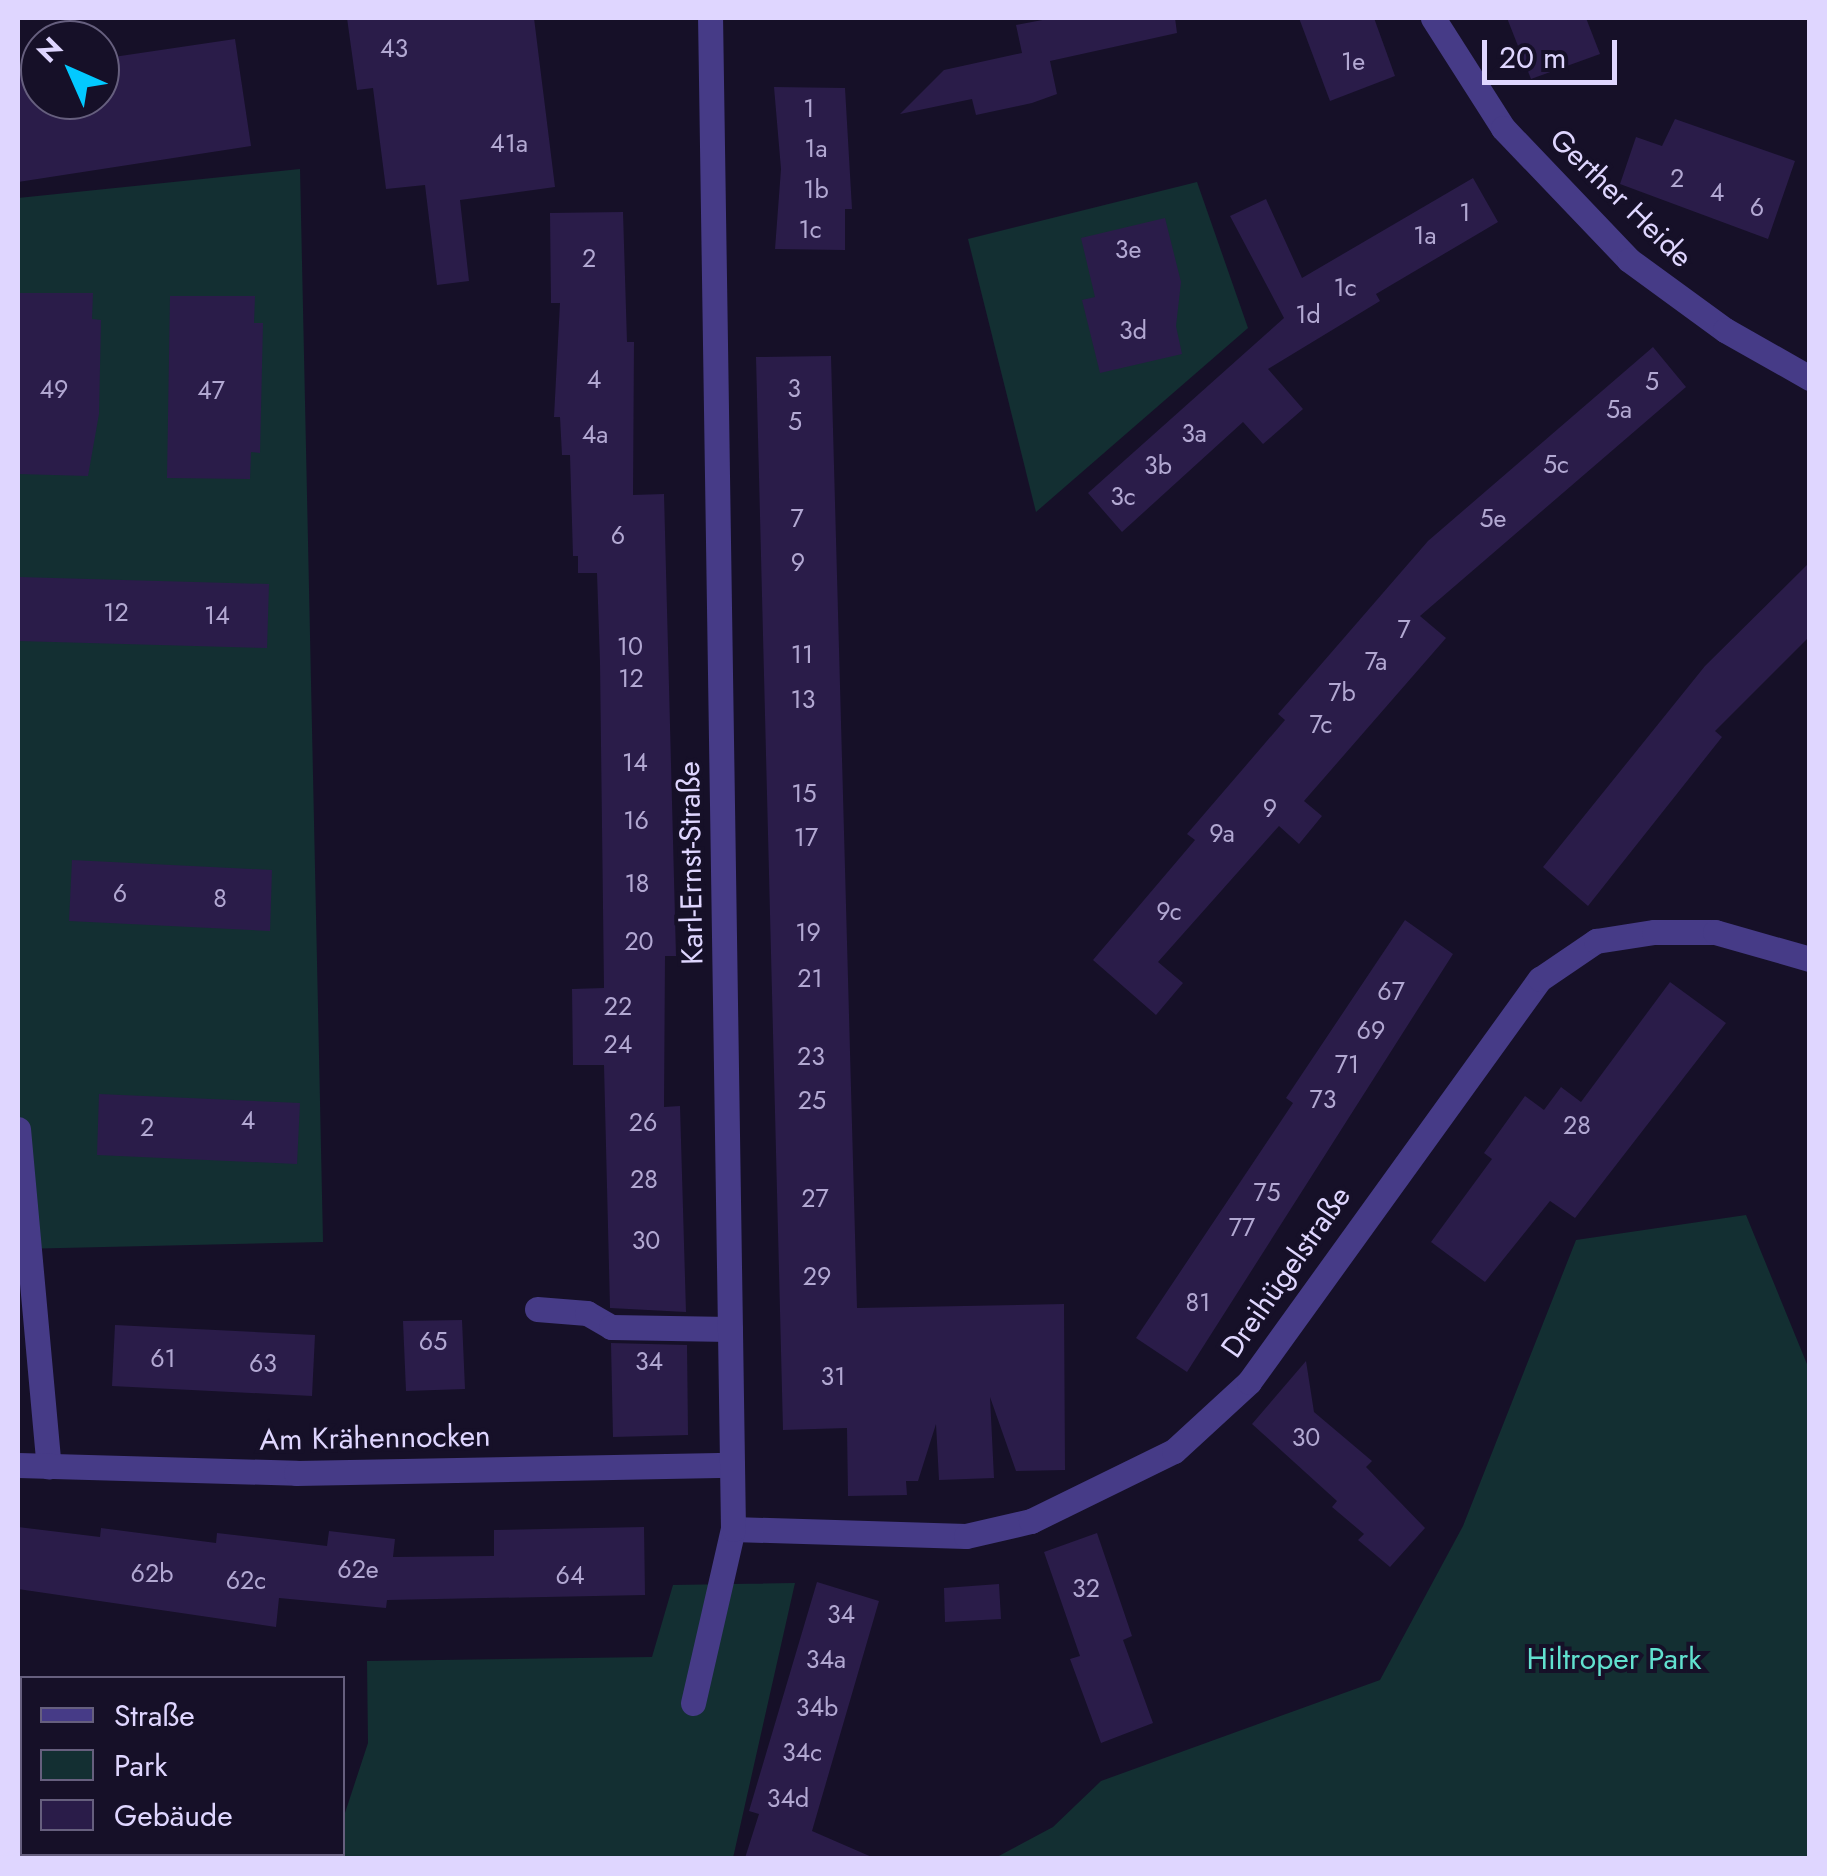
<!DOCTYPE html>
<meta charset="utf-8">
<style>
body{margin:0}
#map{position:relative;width:1827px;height:1876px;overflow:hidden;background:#161028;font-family:Jost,sans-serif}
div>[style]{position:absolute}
.green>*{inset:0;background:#132f32}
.building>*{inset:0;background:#2a1c49}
.service>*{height:25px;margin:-12.5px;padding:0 12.5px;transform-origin:12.5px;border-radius:12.5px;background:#463b87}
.minor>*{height:25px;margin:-12.5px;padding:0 12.5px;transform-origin:12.5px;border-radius:12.5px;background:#463b87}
span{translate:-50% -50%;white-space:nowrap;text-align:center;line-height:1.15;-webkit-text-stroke:8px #161028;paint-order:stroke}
.number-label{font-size:25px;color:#b2a8d2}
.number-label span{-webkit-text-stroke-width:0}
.street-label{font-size:30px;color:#dfd6ff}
.park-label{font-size:30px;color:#61e1cf}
.frame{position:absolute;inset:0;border:20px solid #dfd6ff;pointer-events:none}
.legend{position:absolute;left:20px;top:1676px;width:325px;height:180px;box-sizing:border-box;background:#161028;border:2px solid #665f7e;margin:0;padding:12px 18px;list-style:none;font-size:30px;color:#dfd6ff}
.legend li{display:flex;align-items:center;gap:20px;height:50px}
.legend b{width:50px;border:2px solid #665f7e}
.north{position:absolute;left:20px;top:20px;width:100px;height:100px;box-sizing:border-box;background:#161028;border:2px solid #665f7e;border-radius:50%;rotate:315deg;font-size:28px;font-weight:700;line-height:40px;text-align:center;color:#dfd6ff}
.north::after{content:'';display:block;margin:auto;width:35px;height:45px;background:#02c9ff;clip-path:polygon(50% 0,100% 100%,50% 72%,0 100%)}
.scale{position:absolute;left:1482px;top:40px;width:135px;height:45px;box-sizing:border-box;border:5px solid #dfd6ff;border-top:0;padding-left:12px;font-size:30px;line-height:35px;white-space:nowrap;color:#dfd6ff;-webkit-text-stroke:8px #161028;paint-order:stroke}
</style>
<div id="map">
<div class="green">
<i style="clip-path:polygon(300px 169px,323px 1242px,18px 1249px,18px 198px)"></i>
<i style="clip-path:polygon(1197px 182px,1248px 328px,1036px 512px,968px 239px)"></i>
<i style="clip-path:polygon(1746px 1215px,1809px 1369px,1809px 1858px,995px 1858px,1053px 1827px,1101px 1781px,1380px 1680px,1463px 1526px,1576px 1240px)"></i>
<i style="clip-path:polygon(795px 1583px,733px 1858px,329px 1858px,342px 1854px,343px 1819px,368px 1743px,367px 1661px,652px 1657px,673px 1585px)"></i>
</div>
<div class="building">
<i style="clip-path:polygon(347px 18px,534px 18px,555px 187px,460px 200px,469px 281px,437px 285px,425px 185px,386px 189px,373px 88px,357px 90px)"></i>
<i style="clip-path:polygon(1053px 18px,1175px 18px,1177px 33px,1050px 61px,1057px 94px,1032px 103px,976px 115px,972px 99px,900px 114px,944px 70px,1022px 53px,1016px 25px)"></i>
<i style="clip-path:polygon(1299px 18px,1374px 18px,1395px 76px,1330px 101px)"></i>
<i style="clip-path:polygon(1507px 18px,1586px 18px,1600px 54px,1531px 79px)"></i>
<i style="clip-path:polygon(235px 39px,251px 146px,18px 182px,18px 71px,40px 68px,40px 100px,100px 100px,100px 59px)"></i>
<i style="clip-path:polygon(774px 87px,845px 88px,852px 209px,845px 209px,845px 250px,775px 249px,781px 169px)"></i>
<i style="clip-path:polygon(1675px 119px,1795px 161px,1768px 239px,1620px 184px,1636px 137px,1662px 146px)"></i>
<i style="clip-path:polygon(1473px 178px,1498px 222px,1376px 294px,1380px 301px,1268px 369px,1303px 409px,1263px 444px,1243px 422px,1122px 532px,1088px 493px,1284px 318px,1230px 216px,1266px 199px,1302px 278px)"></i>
<i style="clip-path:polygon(623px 212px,627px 342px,634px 342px,633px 495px,664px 494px,676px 956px,665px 956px,664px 1107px,680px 1106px,686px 1312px,610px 1308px,604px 1065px,573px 1065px,572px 989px,604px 988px,600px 663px,597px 573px,578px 573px,578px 556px,573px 556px,570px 455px,562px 455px,560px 417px,554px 417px,560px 303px,551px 303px,550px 213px)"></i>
<i style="clip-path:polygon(1165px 218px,1181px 282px,1176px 326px,1182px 354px,1100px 373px,1082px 300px,1095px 297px,1081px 238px)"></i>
<i style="clip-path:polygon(18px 293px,93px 293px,92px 319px,101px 320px,99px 414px,88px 476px,18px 474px)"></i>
<i style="clip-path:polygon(170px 296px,255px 296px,254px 323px,263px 323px,260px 453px,251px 452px,250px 479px,167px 478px)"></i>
<i style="clip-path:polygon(1653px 347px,1686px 387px,1420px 616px,1446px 638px,1304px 801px,1322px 816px,1299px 844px,1279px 826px,1158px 962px,1183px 983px,1156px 1015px,1093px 960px,1195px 840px,1187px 834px,1285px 720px,1278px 714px,1428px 541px)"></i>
<i style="clip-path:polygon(831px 356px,857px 1308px,1064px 1304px,1065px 1470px,1016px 1471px,990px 1397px,994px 1478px,939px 1480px,936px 1424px,918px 1481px,906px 1481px,907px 1495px,848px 1496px,847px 1428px,783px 1430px,756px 357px)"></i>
<i style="clip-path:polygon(1810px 562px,1810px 636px,1715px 731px,1722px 737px,1588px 906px,1543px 867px,1705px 666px)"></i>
<i style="clip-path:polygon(18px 577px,269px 584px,267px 648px,18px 641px)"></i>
<i style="clip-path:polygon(72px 860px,272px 870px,270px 931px,69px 921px)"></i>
<i style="clip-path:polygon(1405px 920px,1453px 954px,1187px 1372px,1136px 1338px,1293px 1103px,1286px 1098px)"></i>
<i style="clip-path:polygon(1670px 982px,1726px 1023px,1575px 1218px,1550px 1201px,1485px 1282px,1431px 1242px,1492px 1159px,1484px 1153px,1525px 1096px,1544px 1110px,1561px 1087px,1581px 1102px)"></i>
<i style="clip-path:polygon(99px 1094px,300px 1103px,297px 1164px,97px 1155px)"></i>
<i style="clip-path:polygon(462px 1320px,465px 1389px,406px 1391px,403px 1321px)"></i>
<i style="clip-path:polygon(115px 1325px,315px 1335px,312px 1396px,112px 1386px)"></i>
<i style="clip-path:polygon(611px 1343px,687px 1345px,688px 1435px,613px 1437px)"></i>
<i style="clip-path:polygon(1306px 1361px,1314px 1412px,1372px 1461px,1366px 1467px,1425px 1528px,1390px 1567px,1358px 1540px,1364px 1534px,1332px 1507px,1337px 1501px,1252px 1424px)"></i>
<i style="clip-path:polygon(18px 1527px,100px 1537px,101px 1528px,216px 1543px,217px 1533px,327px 1546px,329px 1531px,395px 1539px,393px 1557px,494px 1556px,494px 1530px,644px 1527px,645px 1595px,387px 1600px,386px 1608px,279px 1598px,276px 1627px,18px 1589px)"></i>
<i style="clip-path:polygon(1097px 1533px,1132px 1636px,1123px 1640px,1153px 1723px,1101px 1743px,1070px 1659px,1080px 1656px,1044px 1552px)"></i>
<i style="clip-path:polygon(817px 1582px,879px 1601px,812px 1831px,874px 1858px,745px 1858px,759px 1814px,749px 1811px)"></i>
<i style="clip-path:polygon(999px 1584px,1001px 1619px,945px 1622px,944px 1588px)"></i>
</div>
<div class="service">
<i style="left:537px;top:1309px;width:50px;rotate:4.6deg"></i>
<i style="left:587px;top:1313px;width:28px;rotate:30deg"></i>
<i style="left:611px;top:1327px;width:119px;rotate:1deg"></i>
</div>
<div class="minor">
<i style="left:1433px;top:18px;width:130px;rotate:57.5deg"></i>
<i style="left:1503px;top:128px;width:182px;rotate:46.3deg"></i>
<i style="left:1629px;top:260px;width:119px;rotate:36.1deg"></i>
<i style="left:1725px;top:330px;width:98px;rotate:29.5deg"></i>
<i style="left:18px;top:1129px;width:339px;rotate:84.8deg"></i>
<i style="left:18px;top:1465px;width:278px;rotate:1.6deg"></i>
<i style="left:296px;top:1473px;width:436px;rotate:-1.1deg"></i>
<i style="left:733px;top:1529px;width:233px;rotate:1.7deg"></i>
<i style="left:966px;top:1536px;width:67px;rotate:-13deg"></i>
<i style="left:1031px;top:1521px;width:159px;rotate:-26.1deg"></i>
<i style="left:1174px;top:1451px;width:102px;rotate:-42.6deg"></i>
<i style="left:1249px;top:1382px;width:497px;rotate:-54.2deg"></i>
<i style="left:1540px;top:979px;width:68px;rotate:-34.2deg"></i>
<i style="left:1596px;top:941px;width:59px;rotate:-8.8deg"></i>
<i style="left:1654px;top:932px;width:61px"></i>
<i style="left:1715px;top:932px;width:99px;rotate:15.9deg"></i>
<i style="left:693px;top:1703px;width:179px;rotate:-77.1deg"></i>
<i style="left:733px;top:1529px;width:1511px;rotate:-90.87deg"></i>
</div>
<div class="number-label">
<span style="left:394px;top:48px">43</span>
<span style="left:1353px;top:61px">1e</span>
<span style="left:809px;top:108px">1</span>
<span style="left:509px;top:143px">41a</span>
<span style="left:816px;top:148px">1a</span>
<span style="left:1677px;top:178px">2</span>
<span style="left:816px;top:189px">1b</span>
<span style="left:1717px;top:192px">4</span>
<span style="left:1757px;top:207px">6</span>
<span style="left:1465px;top:212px">1</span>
<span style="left:810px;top:229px">1c</span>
<span style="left:1425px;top:235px">1a</span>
<span style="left:1128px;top:249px">3e</span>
<span style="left:589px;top:258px">2</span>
<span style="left:1345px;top:287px">1c</span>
<span style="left:1308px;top:314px">1d</span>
<span style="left:1133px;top:330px">3d</span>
<span style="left:594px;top:379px">4</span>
<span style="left:1652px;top:381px">5</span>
<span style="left:794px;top:388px">3</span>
<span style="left:54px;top:389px">49</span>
<span style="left:211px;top:390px">47</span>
<span style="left:1619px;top:409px">5a</span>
<span style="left:795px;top:421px">5</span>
<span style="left:1194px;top:433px">3a</span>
<span style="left:595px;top:434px">4a</span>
<span style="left:1556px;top:464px">5c</span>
<span style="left:1158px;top:465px">3b</span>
<span style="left:1123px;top:496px">3c</span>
<span style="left:797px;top:518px">7</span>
<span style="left:1493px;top:518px">5e</span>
<span style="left:618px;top:535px">6</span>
<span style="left:798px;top:562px">9</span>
<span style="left:116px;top:612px">12</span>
<span style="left:217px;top:615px">14</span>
<span style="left:1404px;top:629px">7</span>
<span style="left:630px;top:646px">10</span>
<span style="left:802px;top:654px">11</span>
<span style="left:1376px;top:661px">7a</span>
<span style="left:631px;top:678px">12</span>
<span style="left:1342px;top:692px">7b</span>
<span style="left:803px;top:699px">13</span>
<span style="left:1321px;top:724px">7c</span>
<span style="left:635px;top:762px">14</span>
<span style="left:804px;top:793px">15</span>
<span style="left:1270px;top:808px">9</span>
<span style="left:636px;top:820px">16</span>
<span style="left:1222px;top:833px">9a</span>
<span style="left:806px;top:837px">17</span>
<span style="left:637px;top:883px">18</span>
<span style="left:120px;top:893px">6</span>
<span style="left:220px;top:898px">8</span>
<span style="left:1169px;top:911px">9c</span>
<span style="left:808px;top:932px">19</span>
<span style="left:639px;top:941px">20</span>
<span style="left:810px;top:978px">21</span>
<span style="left:1391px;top:991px">67</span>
<span style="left:618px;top:1006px">22</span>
<span style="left:1371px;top:1030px">69</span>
<span style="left:618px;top:1044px">24</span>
<span style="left:811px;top:1056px">23</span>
<span style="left:1347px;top:1064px">71</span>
<span style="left:1323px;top:1099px">73</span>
<span style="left:812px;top:1100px">25</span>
<span style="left:248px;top:1120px">4</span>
<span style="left:643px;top:1122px">26</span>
<span style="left:1577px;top:1125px">28</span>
<span style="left:147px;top:1127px">2</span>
<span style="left:644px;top:1179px">28</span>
<span style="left:1267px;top:1192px">75</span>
<span style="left:815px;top:1198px">27</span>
<span style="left:1242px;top:1227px">77</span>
<span style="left:646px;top:1240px">30</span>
<span style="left:817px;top:1276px">29</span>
<span style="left:1198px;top:1302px">81</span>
<span style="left:433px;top:1341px">65</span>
<span style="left:163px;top:1358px">61</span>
<span style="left:649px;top:1361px">34</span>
<span style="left:263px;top:1363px">63</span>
<span style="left:833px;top:1376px">31</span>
<span style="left:1306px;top:1437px">30</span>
<span style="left:358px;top:1569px">62e</span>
<span style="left:152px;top:1573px">62b</span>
<span style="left:570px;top:1575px">64</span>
<span style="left:246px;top:1580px">62c</span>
<span style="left:1086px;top:1588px">32</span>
<span style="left:841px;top:1614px">34</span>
<span style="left:826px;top:1659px">34a</span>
<span style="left:817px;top:1707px">34b</span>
<span style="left:802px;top:1752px">34c</span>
<span style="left:788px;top:1798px">34d</span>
</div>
<div class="street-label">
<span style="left:1621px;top:198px;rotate:44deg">Gerther Heide</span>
<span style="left:691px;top:863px;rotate:-91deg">Karl-Ernst-Straße</span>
<span style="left:1286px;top:1272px;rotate:-55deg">Dreihügelstraße</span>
<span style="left:375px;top:1438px;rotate:-1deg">Am Krähennocken</span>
</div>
<div class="park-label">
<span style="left:1614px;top:1659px">Hiltroper Park</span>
</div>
<div class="frame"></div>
<ul class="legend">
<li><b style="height:12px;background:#463b87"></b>Straße</li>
<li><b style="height:28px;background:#132f32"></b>Park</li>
<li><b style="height:28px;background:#2a1c49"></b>Gebäude</li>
</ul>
<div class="north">N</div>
<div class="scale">20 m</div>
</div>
